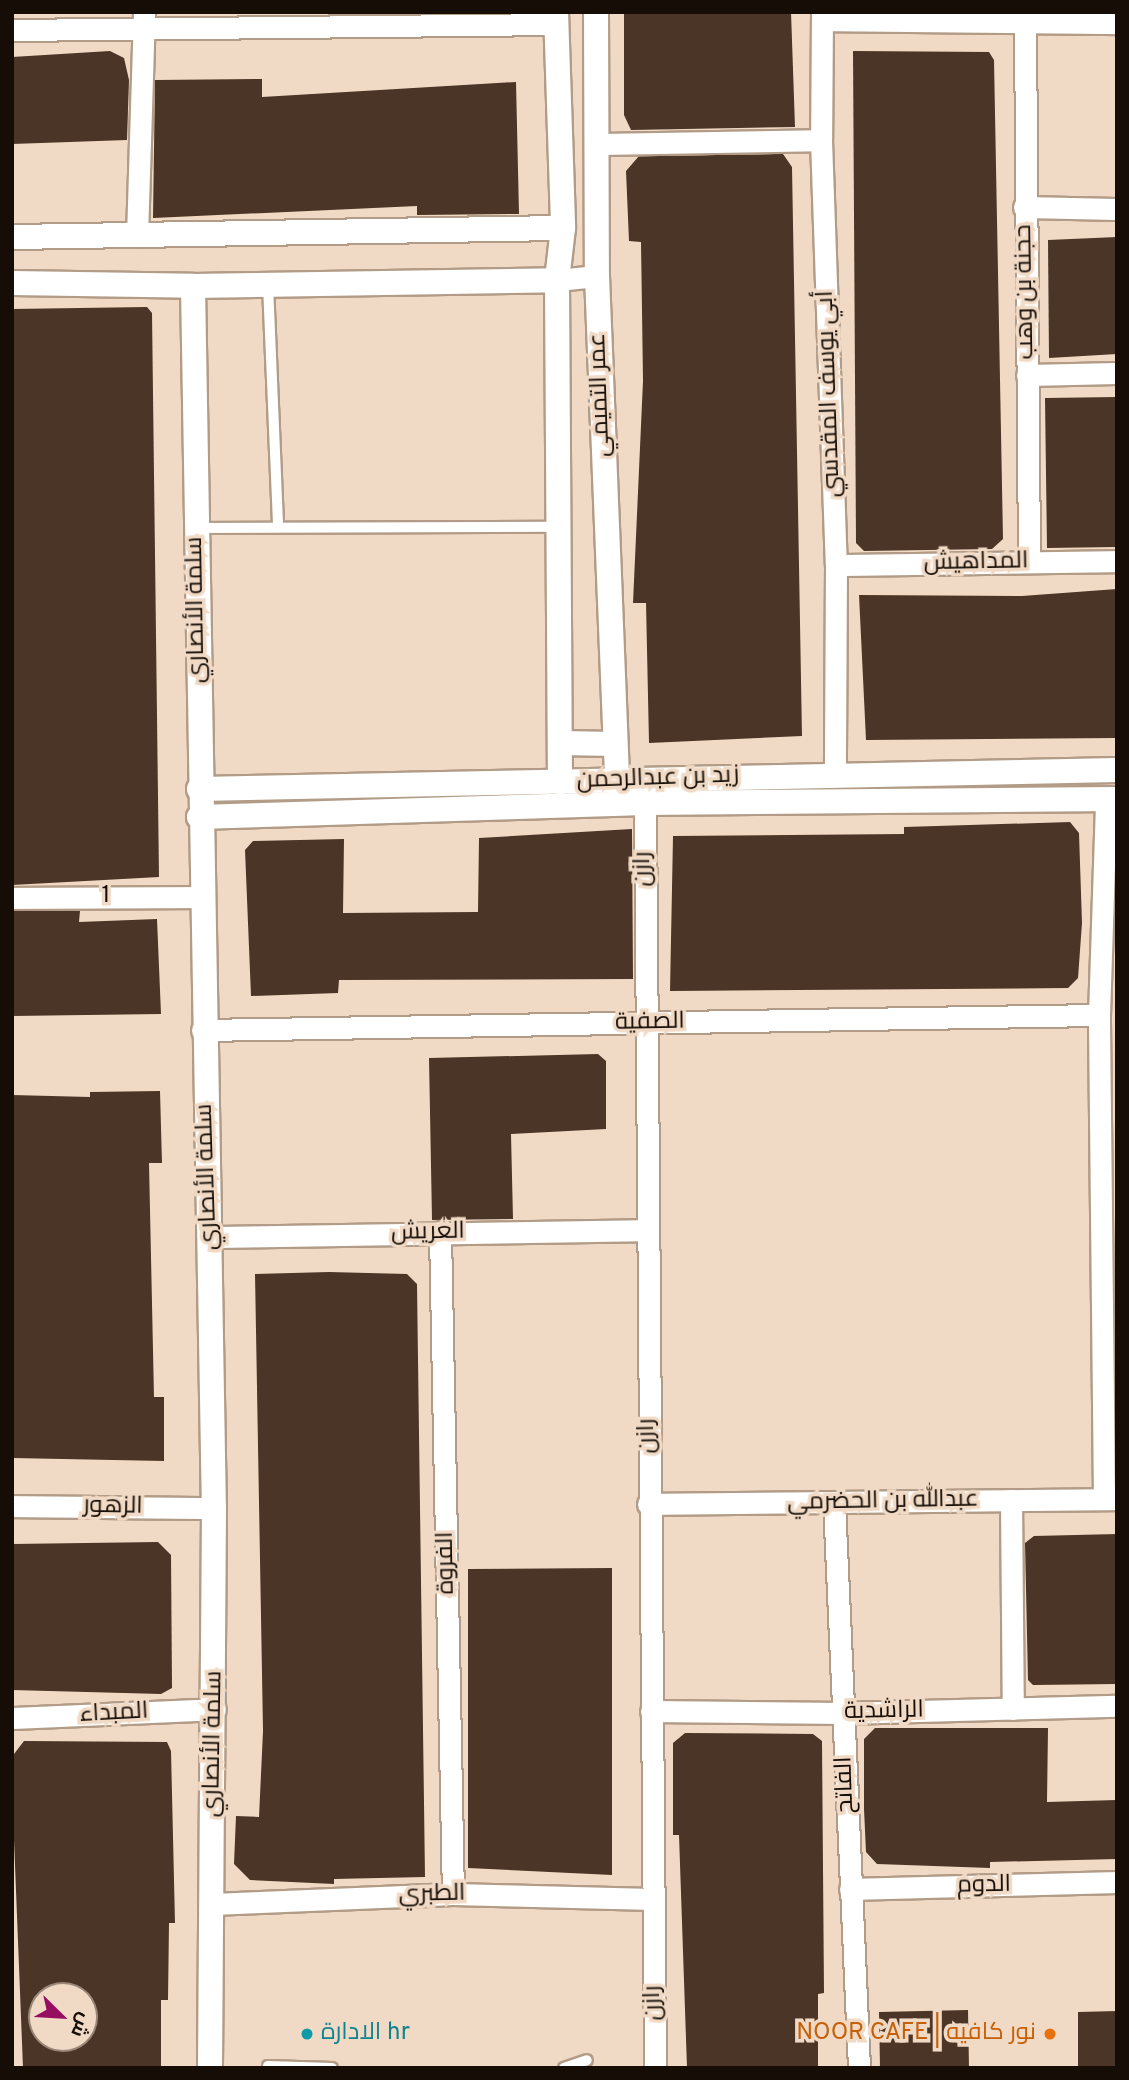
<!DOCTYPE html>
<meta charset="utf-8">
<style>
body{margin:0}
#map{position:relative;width:1129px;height:2080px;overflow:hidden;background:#f1dac5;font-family:Overpass,Cairo,sans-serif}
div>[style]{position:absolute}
.building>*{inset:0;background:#4a3526}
.roads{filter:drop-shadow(2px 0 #b29c87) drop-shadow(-2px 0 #b29c87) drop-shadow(0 2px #b29c87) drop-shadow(0 -2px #b29c87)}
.service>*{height:10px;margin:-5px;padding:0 5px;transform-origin:5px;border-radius:5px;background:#fff}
.minor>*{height:21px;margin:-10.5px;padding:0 10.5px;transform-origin:10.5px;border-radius:10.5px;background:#fff}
.tertiary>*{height:24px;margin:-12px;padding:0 12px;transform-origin:12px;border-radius:12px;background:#fff}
.dots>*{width:19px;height:19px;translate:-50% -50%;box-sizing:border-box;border:4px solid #f1dac5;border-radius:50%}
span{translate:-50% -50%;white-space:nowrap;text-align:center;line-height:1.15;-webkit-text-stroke:7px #f1dac5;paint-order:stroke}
.street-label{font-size:24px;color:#150d06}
.culture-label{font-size:24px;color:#0d838f}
.left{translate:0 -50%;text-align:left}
.food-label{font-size:24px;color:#c56008}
.right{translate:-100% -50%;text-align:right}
.frame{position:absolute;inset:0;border:14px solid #150d06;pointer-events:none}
.north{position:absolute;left:28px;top:1982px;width:70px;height:70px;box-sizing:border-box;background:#f1dac5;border:2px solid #998879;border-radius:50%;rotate:114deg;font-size:19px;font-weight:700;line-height:28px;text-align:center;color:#150d06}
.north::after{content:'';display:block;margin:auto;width:24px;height:32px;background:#970d62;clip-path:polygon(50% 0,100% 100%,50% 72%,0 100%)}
</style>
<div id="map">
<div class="building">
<i style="clip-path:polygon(624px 12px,791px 12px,795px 127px,631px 130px,624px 115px)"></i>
<i style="clip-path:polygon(110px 51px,124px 58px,129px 80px,127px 140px,12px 144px,12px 57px)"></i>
<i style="clip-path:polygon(853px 51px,989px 52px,994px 60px,1003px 539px,992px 549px,864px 551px,856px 543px)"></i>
<i style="clip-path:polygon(262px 79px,262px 97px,516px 82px,519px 214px,417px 215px,417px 206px,153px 218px,155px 80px)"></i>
<i style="clip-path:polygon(783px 154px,792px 167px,802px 736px,649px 743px,646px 603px,633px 603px,643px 381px,641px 242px,629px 241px,626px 171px,639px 156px)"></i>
<i style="clip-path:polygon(1117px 237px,1117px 354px,1049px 358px,1048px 240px)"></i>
<i style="clip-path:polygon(147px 307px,152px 313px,159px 877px,12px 885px,12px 309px)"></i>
<i style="clip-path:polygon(1117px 397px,1117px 547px,1047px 548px,1045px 398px)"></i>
<i style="clip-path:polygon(1117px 589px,1117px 738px,866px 740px,859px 595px,1022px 596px)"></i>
<i style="clip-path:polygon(1070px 822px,1079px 833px,1082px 923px,1078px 978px,1068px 988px,670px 991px,673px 836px,904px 834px,904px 827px)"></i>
<i style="clip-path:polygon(632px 829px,633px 979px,339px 980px,338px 993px,251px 996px,245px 850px,253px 841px,344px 839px,343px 913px,478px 912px,479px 838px)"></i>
<i style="clip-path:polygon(12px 911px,80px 911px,79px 922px,157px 919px,161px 1014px,12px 1016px)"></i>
<i style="clip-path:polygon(598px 1054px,606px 1061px,606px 1129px,511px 1134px,513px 1219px,432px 1220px,429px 1058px)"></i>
<i style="clip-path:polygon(160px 1091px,162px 1163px,149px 1163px,154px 1397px,164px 1397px,164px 1461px,12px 1458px,12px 1095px,90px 1097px,90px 1092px)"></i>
<i style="clip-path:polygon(329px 1272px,407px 1274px,417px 1284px,425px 1877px,334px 1879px,334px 1884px,250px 1880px,234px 1864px,236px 1816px,259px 1817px,263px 1731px,255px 1274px)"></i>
<i style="clip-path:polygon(1117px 1534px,1117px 1684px,1033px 1685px,1028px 1680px,1025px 1543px,1034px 1536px)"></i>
<i style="clip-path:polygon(158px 1542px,171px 1555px,172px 1688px,161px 1694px,12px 1690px,12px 1544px)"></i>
<i style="clip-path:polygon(612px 1568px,612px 1875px,468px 1868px,468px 1569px)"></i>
<i style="clip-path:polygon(875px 1728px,1048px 1728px,1047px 1802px,1117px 1800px,1117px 1859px,990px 1862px,990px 1868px,877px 1864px,866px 1852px,864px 1809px,864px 1739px)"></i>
<i style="clip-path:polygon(685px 1733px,813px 1734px,822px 1741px,824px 1993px,818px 1994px,818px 2068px,687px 2068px,679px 1835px,673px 1835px,673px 1743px)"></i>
<i style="clip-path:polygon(evenodd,24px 1741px,167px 1742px,171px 1751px,175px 1923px,169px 1923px,168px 2000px,161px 2000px,161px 2068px,23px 2068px,14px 1840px,14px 1754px,24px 1741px,42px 1996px,84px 1996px,84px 2038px,42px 2038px,42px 1996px)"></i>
<i style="clip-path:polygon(968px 2010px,969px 2068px,880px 2068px,879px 2012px)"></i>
<i style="clip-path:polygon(1117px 2011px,1117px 2068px,1078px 2068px,1078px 2012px)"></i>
</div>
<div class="roads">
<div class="service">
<i style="left:268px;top:285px;width:242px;rotate:87.6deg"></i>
<i style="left:197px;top:528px;width:361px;rotate:-0.2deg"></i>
<i style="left:268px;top:2066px;width:64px;rotate:1.8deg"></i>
<i style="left:564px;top:2068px;width:24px;rotate:-19deg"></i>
</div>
<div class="minor">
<i style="left:822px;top:12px;width:128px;rotate:90.4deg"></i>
<i style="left:821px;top:140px;width:425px;rotate:88deg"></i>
<i style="left:836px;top:565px;width:210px;rotate:90.3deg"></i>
<i style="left:822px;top:20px;width:295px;rotate:0.6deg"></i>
<i style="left:1025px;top:21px;width:541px;rotate:89.58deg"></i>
<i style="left:12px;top:30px;width:544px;rotate:-0.63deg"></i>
<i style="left:596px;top:144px;width:225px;rotate:-1deg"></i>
<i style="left:1024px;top:207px;width:93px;rotate:1.2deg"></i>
<i style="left:137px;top:236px;width:224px;rotate:-88.2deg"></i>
<i style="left:557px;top:280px;width:40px;rotate:-5.7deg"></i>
<i style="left:1027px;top:375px;width:90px;rotate:-1.3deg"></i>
<i style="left:836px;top:565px;width:281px;rotate:-0.8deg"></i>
<i style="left:645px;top:803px;width:1265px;rotate:89.55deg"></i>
<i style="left:12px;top:898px;width:188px;rotate:-0.3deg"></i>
<i style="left:202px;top:1030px;width:897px;rotate:-0.96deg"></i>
<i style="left:440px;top:1232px;width:662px;rotate:88.88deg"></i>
<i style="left:211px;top:1237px;width:435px;rotate:-0.9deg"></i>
<i style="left:1104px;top:1499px;width:484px;rotate:-90.6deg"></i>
<i style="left:1099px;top:1015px;width:216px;rotate:-88.1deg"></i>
<i style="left:1011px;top:1500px;width:209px;rotate:89.5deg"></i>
<i style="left:834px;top:1502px;width:567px;rotate:87.47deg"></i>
<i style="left:648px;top:1504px;width:469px;rotate:-0.6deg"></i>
<i style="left:12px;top:1506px;width:202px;rotate:0.6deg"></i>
<i style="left:651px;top:1711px;width:192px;rotate:0.6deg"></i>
<i style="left:843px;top:1713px;width:274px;rotate:-1.5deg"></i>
<i style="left:12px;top:1718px;width:203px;rotate:-2.5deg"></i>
<i style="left:850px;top:1889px;width:267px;rotate:-1.5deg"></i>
<i style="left:212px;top:1904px;width:241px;rotate:-2.4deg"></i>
<i style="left:453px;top:1894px;width:200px;rotate:1.4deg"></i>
</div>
<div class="tertiary">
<i style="left:556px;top:12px;width:216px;rotate:88.1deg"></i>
<i style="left:563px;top:228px;width:52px;rotate:96.6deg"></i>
<i style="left:557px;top:280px;width:502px;rotate:89.66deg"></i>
<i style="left:596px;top:12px;width:264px;rotate:89.8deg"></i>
<i style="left:597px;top:276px;width:501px;rotate:87.71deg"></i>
<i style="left:12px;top:237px;width:551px;rotate:-0.94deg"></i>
<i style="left:12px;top:283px;width:181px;rotate:0.9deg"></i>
<i style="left:193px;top:286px;width:364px;rotate:-0.9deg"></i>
<i style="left:193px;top:286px;width:1222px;rotate:89.02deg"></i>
<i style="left:214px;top:1508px;width:560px;rotate:90.41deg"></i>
<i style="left:560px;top:743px;width:55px;rotate:1deg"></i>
<i style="left:199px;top:789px;width:918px;rotate:-1.19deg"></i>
<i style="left:199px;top:817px;width:446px;rotate:-1.8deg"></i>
<i style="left:645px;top:803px;width:472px;rotate:-0.5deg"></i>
</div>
</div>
<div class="dots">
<i style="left:307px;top:2034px;background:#0f9aa8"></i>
<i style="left:1050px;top:2034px;background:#e8710a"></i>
</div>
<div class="street-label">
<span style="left:1026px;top:292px;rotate:-91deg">حجنة بن وهب</span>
<span style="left:830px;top:394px;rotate:-92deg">أبي يوسف المقدسي</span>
<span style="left:601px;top:395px;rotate:-92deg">عمر التميمي</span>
<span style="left:976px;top:563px;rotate:-1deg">المداهيش</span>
<span style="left:197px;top:610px;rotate:-91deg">سلمة الأنصاري</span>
<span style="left:658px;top:779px;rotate:-2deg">زيد بن عبدالرحمن</span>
<span style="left:644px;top:869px;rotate:-90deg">رازن</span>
<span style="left:106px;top:897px">1</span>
<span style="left:650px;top:1023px;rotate:-1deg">الصفية</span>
<span style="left:208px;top:1177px;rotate:-92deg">سلمة الأنصاري</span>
<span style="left:428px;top:1233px;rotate:-1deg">العريش</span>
<span style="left:648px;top:1436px;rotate:-91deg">رازن</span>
<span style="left:883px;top:1502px;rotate:-1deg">عبدالله بن الحضرمي</span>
<span style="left:113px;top:1507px;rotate:1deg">الزهور</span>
<span style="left:447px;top:1563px;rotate:-91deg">الفروة</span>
<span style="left:884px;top:1712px;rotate:-1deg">الراشدية</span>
<span style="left:114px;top:1714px;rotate:-3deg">المبداء</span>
<span style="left:214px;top:1744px;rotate:-89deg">سلمة الأنصاري</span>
<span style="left:846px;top:1785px;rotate:-92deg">الفاتح</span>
<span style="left:984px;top:1886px;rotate:-1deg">الدوم</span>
<span style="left:432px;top:1895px;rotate:-1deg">الطبري</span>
<span style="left:654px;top:2003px;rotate:-91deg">رازن</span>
</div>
<div class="culture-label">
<span class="left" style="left:321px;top:2034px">الادارة hr</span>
</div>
<div class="food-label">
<span class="right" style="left:1036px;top:2034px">NOOR CAFE | نور كافيه</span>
</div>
<div class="frame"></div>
<div class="north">ش</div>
</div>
